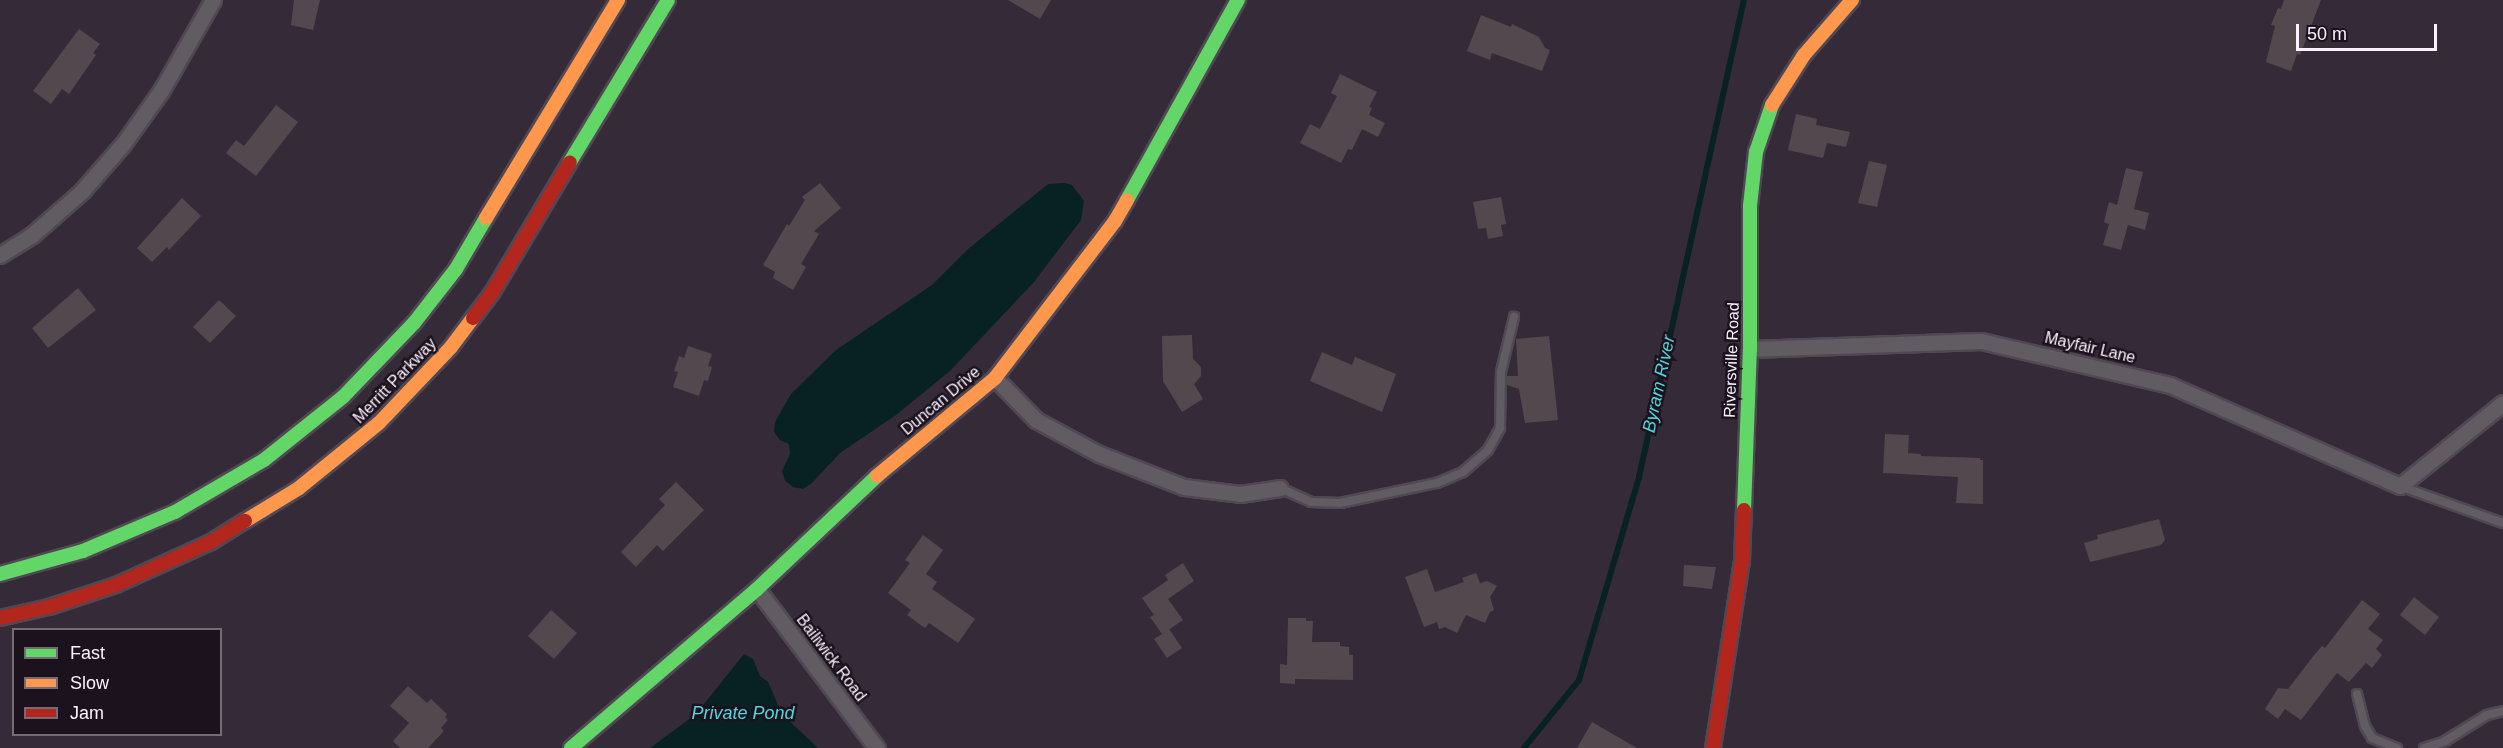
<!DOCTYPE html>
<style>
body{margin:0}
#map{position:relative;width:2503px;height:748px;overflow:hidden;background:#352b38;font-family:Helvetica,sans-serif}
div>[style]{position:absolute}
.water>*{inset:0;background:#082123}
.stream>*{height:6px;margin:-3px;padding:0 3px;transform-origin:3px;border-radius:3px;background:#082123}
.building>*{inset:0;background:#53484e}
.roads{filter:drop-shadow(2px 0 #504853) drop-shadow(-2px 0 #504853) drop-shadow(0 2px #504853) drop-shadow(0 -2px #504853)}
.lane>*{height:8px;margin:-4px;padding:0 4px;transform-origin:4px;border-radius:4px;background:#615c62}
.street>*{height:15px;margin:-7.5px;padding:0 7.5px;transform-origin:7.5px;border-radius:7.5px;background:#615c62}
.fast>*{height:14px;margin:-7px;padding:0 7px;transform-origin:7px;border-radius:7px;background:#63d668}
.slow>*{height:14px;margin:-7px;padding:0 7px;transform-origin:7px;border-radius:7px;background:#ff974d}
.jam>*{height:14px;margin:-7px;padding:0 7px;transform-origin:7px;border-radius:7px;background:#b3261e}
span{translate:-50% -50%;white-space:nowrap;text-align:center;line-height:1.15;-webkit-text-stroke:5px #1b121d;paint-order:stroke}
.street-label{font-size:16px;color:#fbf1fe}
.water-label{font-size:18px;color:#4fd7dd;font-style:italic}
.legend{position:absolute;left:12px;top:628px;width:210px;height:108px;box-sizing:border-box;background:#1b121d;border:2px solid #756b77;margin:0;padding:8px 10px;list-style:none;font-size:18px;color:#fbf1fe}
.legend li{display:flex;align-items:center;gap:12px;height:30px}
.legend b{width:30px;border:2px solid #756b77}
.scale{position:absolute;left:2296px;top:24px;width:141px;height:27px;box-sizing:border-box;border:3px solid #fbf1fe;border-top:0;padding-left:8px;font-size:18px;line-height:21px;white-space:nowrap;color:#fbf1fe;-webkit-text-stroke:4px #1b121d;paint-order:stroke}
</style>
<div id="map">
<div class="water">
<i style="clip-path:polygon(1065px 183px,1072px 185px,1084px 201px,1081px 220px,1034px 282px,950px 371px,896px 415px,840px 453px,812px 483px,803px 489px,793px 487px,785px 481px,782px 471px,790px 454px,789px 444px,780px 440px,774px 432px,775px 422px,791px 394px,836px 350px,932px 285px,968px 249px,1042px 189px,1048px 184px)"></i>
<i style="clip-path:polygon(744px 654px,753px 659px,760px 676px,768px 682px,782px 714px,818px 748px,650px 748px,696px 714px)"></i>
</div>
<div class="stream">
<i style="left:1524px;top:748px;width:87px;rotate:-51deg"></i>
<i style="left:1579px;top:680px;width:212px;rotate:-73.5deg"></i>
<i style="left:1639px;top:477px;width:488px;rotate:-77.6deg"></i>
</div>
<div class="building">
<i style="clip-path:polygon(294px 0,320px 0,313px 30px,291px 25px)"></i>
<i style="clip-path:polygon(1008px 0,1051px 0,1040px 19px)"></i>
<i style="clip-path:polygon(2284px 0,2321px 0,2300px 55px,2297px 54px,2291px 71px,2266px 62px,2275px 26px,2271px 25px,2278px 8px,2281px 9px)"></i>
<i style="clip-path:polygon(1481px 15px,1511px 27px,1512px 24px,1539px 37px,1545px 48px,1550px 50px,1542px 71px,1492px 53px,1490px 60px,1467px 51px)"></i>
<i style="clip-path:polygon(79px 29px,100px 44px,93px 53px,96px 55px,69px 94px,62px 89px,51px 104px,33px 91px)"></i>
<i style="clip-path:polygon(1340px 74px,1377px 92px,1369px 107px,1372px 108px,1369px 115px,1385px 123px,1378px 137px,1362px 129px,1352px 150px,1348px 149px,1341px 163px,1300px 143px,1310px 124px,1320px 129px,1337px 96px,1331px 93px)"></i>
<i style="clip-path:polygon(276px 105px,298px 122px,256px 176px,226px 153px,236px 140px,244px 146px)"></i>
<i style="clip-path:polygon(1796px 114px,1817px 119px,1816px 125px,1850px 132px,1846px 147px,1827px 143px,1823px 158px,1788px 150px)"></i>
<i style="clip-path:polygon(1869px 161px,1887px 165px,1877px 207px,1858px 203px)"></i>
<i style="clip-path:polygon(2126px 168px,2143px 172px,2134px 209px,2149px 213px,2145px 230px,2128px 225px,2121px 250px,2103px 245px,2109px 224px,2104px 222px,2109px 202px,2117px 205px)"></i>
<i style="clip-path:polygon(820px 183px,841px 208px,814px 231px,819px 234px,801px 264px,806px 267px,793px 290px,773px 278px,775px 272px,763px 265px,787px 224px,789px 226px,805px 200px,802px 197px)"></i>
<i style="clip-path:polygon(1501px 197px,1506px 224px,1501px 225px,1503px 236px,1488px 239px,1486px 228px,1478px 229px,1473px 202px)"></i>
<i style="clip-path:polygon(182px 198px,201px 216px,169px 250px,167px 247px,152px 262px,137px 248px)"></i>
<i style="clip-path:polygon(78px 288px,96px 310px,48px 348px,32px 328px)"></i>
<i style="clip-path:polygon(219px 300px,236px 316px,210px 343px,193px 327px)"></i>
<i style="clip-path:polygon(1192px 335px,1193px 359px,1201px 367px,1201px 376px,1194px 384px,1203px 399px,1182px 412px,1163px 381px,1162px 336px)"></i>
<i style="clip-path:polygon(1549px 336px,1558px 420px,1525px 423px,1519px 389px,1507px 385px,1507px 376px,1518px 376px,1516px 339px)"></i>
<i style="clip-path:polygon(688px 346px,712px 354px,708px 366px,712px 367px,708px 381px,704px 380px,699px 396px,673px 387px,678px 372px,674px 371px,679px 356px,684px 358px)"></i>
<i style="clip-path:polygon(1322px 352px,1352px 365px,1355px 357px,1396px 374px,1382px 412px,1310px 381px)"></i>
<i style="clip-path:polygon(1885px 434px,1909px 435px,1908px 453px,1921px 454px,1921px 456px,1980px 458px,1980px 460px,1983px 460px,1983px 504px,1956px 503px,1958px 477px,1883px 473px)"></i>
<i style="clip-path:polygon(676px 482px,704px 510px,663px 551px,657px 545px,636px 567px,621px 552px,665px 505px,659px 499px)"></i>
<i style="clip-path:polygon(2159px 519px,2165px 540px,2161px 545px,2090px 562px,2084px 543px,2098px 539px,2097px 535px)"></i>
<i style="clip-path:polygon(923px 535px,943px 550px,926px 574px,937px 582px,932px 589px,975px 619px,958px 643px,929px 623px,925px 628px,907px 615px,911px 610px,888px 593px,910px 563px,905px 560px)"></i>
<i style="clip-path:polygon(1183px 563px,1194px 581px,1168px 599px,1183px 620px,1167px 631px,1169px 629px,1182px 648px,1167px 658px,1154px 639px,1162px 634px,1150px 617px,1154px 615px,1142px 598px,1168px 580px,1165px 575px)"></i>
<i style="clip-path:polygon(1684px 565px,1716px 567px,1712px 589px,1683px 586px)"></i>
<i style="clip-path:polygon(1427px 569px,1435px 592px,1464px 582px,1462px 578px,1476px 573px,1480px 583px,1487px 581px,1497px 586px,1490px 597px,1494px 610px,1490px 612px,1485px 623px,1466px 615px,1457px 633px,1445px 627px,1439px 629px,1437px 622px,1424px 627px,1405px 577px)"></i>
<i style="clip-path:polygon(2414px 597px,2439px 617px,2425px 635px,2400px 615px)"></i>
<i style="clip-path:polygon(2362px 600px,2380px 614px,2368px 629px,2383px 640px,2376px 649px,2382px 655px,2372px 668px,2366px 663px,2349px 682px,2337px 673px,2301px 720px,2285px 709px,2278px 719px,2265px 709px,2278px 688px,2288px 689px,2315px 654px,2322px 646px,2325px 648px)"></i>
<i style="clip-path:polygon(551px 610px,577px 633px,554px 659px,528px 636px)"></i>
<i style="clip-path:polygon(1288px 618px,1306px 618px,1306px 621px,1313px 621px,1312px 642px,1340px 642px,1340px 646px,1349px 647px,1349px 655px,1353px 655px,1353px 680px,1295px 679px,1295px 684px,1280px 683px,1280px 664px,1287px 665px)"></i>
<i style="clip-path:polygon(408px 686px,427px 703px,431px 699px,447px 714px,445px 717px,448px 720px,441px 728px,444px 731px,428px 748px,400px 748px,393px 741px,409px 723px,390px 706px)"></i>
<i style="clip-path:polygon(1592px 722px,1637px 748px,1577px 748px)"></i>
</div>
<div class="roads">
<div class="lane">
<i style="left:2400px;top:486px;width:109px;rotate:19.8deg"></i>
<i style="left:1280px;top:488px;width:34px;rotate:24deg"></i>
<i style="left:1311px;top:502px;width:29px;rotate:2deg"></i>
<i style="left:1340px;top:503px;width:99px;rotate:-11.7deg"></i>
<i style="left:1437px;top:483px;width:28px;rotate:-23deg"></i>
<i style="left:1463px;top:472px;width:33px;rotate:-41deg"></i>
<i style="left:1488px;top:450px;width:25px;rotate:-61deg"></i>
<i style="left:1500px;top:428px;width:56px;rotate:-89deg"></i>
<i style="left:1501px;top:372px;width:57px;rotate:-76.7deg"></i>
<i style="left:2357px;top:694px;width:33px;rotate:76deg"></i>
<i style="left:2365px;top:726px;width:14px;rotate:60deg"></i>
<i style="left:2372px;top:738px;width:27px;rotate:22deg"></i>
<i style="left:2424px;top:748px;width:22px;rotate:-18deg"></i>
<i style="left:2445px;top:741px;width:49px;rotate:-31.8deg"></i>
<i style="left:2487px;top:715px;width:16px;rotate:-14deg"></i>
</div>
<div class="street">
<i style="left:0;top:255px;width:38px;rotate:-32deg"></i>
<i style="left:32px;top:235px;width:67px;rotate:-41.3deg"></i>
<i style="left:82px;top:191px;width:62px;rotate:-48.9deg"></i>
<i style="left:123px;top:144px;width:65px;rotate:-54.4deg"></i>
<i style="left:161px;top:91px;width:105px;rotate:-60.3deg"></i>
<i style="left:1750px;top:349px;width:231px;rotate:-2deg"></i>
<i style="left:1981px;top:341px;width:194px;rotate:13.1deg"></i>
<i style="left:2170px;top:385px;width:251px;rotate:23.7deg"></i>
<i style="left:2400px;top:486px;width:132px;rotate:-38.9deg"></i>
<i style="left:995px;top:378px;width:59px;rotate:45.7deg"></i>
<i style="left:1036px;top:420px;width:72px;rotate:28.4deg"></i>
<i style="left:1099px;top:454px;width:91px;rotate:21.2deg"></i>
<i style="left:1184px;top:487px;width:56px;rotate:7.1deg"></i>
<i style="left:1240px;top:494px;width:40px;rotate:-8.5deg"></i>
<i style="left:757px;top:589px;width:199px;rotate:53deg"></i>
</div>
<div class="fast">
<i style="left:570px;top:162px;width:189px;rotate:-58.8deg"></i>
<i style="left:1127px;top:200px;width:229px;rotate:-61deg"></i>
<i style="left:1744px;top:510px;width:161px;rotate:-87.9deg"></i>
<i style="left:1750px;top:349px;width:143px;rotate:-90deg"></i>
<i style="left:1750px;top:206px;width:54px;rotate:-83.7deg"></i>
<i style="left:1756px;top:152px;width:50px;rotate:-71.2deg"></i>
<i style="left:0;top:574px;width:86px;rotate:-15.5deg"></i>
<i style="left:83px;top:551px;width:100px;rotate:-23deg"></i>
<i style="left:175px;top:512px;width:103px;rotate:-30.3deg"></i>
<i style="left:264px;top:460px;width:101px;rotate:-38.6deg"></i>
<i style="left:343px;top:397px;width:103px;rotate:-46.2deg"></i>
<i style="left:414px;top:323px;width:68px;rotate:-52.1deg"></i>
<i style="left:456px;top:269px;width:59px;rotate:-59.5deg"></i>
<i style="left:571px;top:748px;width:245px;rotate:-40.5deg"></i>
<i style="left:757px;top:589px;width:165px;rotate:-43.3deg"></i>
</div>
<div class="slow">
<i style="left:1772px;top:105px;width:59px;rotate:-57.4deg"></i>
<i style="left:1804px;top:55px;width:73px;rotate:-48.9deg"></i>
<i style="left:486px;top:218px;width:255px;rotate:-58.8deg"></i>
<i style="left:877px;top:476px;width:153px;rotate:-39.7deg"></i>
<i style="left:995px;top:378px;width:198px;rotate:-52.6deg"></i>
<i style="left:1115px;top:221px;width:24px;rotate:-60deg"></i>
<i style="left:245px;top:521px;width:63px;rotate:-31.4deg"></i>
<i style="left:299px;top:488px;width:103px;rotate:-39.1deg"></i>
<i style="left:379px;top:423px;width:105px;rotate:-46.5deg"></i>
<i style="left:451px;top:347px;width:36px;rotate:-53deg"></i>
</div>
<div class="jam">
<i style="left:473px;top:318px;width:31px;rotate:-53deg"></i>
<i style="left:492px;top:293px;width:152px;rotate:-59.2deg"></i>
<i style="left:0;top:618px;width:50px;rotate:-12.7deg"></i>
<i style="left:49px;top:607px;width:71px;rotate:-18.2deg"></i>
<i style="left:116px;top:585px;width:104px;rotate:-24.4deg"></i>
<i style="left:211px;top:542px;width:40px;rotate:-32deg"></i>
<i style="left:1713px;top:748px;width:189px;rotate:-81.2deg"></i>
<i style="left:1742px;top:561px;width:51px;rotate:-87.8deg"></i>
</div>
</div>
<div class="street-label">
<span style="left:2090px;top:348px;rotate:13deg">Mayfair Lane</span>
<span style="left:1732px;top:360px;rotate:-88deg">Riversville Road</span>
<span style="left:395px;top:381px;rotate:-46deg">Merritt Parkway</span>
<span style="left:941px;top:401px;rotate:-40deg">Duncan Drive</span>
<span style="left:831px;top:658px;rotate:53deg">Bailiwick Road</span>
</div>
<div class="water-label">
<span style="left:1659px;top:384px;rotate:-78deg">Byram River</span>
<span style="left:743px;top:713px">Private Pond</span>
</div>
<ul class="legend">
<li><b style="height:8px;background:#63d668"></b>Fast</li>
<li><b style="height:8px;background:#ff974d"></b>Slow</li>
<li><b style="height:8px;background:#b3261e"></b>Jam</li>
</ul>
<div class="scale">50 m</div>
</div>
